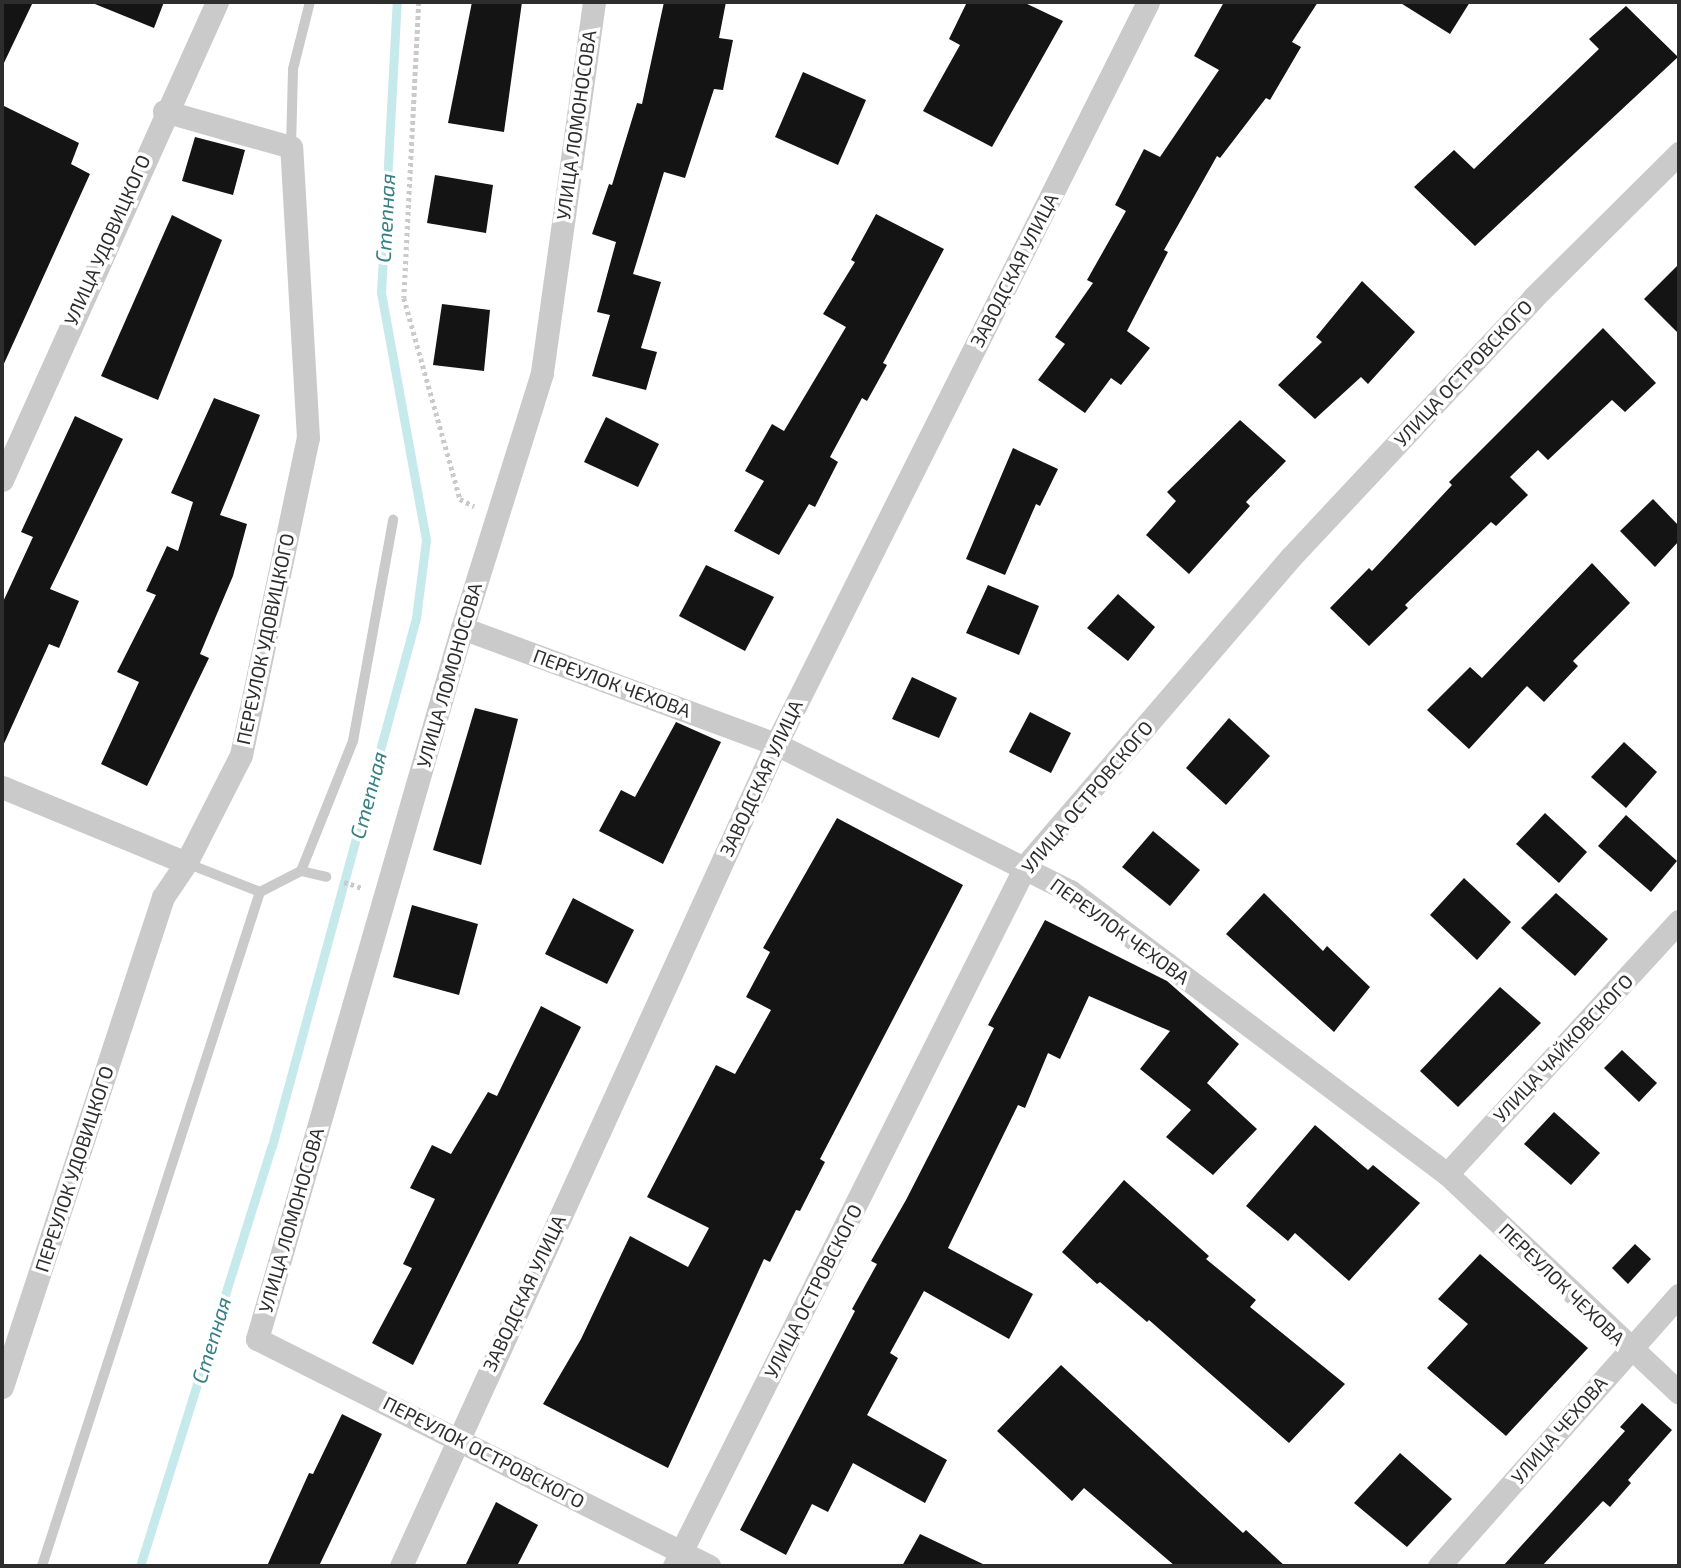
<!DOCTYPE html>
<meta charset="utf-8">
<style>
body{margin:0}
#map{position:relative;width:1681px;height:1568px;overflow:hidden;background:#fff;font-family:"Exo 2",sans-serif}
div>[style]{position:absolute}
.stream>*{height:9px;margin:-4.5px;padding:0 4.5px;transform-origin:4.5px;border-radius:4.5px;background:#c6e9ec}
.building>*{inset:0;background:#141414}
.path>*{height:4.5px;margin-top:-2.25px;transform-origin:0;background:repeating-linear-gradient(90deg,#cacaca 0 3.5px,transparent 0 7px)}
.service>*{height:10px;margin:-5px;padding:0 5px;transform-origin:5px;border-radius:5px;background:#cacaca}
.minor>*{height:23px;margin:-11.5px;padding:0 11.5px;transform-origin:11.5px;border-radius:11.5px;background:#cacaca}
span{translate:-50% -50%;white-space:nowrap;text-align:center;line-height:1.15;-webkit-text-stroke:7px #fff;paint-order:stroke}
.street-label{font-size:19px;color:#2d2d2d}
.water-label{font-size:21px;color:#367f84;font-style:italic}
.frame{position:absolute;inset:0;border:4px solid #2d2d2d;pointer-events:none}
</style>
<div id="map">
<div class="stream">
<i style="left:140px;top:1566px;width:440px;rotate:-72.6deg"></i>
<i style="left:272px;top:1146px;width:547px;rotate:-74.74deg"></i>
<i style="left:416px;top:618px;width:79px;rotate:-82.7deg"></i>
<i style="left:426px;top:540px;width:251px;rotate:-100.3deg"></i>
<i style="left:381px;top:293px;width:291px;rotate:-86.9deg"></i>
</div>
<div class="building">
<i style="clip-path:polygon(2px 2px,33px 2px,2px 67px)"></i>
<i style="clip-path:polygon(90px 2px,164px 2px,154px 28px)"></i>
<i style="clip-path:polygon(472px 2px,522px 2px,504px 132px,448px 123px)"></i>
<i style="clip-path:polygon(664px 2px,726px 2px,719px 38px,733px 40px,723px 90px,714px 89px,685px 178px,664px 172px,633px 274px,661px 282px,641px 348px,657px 352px,646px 390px,592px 376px,610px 315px,597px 312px,616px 242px,592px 234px,609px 184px,612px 185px,637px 103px,642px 104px)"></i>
<i style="clip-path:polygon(967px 2px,1023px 2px,1063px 21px,992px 147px,923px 111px,960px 45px,949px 39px)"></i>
<i style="clip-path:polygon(1224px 2px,1318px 2px,1292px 42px,1301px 47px,1270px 100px,1266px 98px,1220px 158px,1217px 156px,1164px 250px,1168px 252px,1127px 331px,1150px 348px,1121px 385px,1111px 378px,1085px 413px,1038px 380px,1065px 344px,1055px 337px,1093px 283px,1087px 280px,1126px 211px,1115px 205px,1144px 149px,1160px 157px,1219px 70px,1194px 56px)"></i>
<i style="clip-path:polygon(1399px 2px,1470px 2px,1450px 34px)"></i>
<i style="clip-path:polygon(1626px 6px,1678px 57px,1475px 246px,1414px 187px,1454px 150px,1474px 169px,1599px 49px,1589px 39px)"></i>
<i style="clip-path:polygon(803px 72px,866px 100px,838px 165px,775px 137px)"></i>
<i style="clip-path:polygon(2px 105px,79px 143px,71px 164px,90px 174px,2px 368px)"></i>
<i style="clip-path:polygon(195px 137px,245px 150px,233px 195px,182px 181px)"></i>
<i style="clip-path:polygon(435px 175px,493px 185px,486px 233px,427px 223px)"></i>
<i style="clip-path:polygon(876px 214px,944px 249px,883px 363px,887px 365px,867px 401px,862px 398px,830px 457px,838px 462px,815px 507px,809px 504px,779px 555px,734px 531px,764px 481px,745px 471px,772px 424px,784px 431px,846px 327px,823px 314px,855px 262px,851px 260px)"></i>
<i style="clip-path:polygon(172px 215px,222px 240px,158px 400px,101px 376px)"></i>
<i style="clip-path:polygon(1679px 264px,1679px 334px,1644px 299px)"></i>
<i style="clip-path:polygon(1362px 281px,1415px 332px,1368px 384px,1361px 377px,1315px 419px,1278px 385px,1322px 342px,1316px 337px)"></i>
<i style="clip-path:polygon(442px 304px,490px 310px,484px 371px,433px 365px)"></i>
<i style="clip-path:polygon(1603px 328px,1656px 383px,1625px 412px,1612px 400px,1548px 460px,1538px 450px,1510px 477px,1528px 495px,1496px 526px,1491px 522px,1405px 605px,1408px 608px,1369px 646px,1330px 608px,1369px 568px,1372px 571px,1452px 485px,1449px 482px)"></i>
<i style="clip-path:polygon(214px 398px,260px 415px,220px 515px,247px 524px,233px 576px,200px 654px,209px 658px,147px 786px,101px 764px,139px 682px,117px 672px,156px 595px,146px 591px,167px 546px,178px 551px,193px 502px,171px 493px)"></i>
<i style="clip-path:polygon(75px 416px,123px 439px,50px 589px,79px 601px,59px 648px,49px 644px,2px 748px,2px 604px,33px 537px,21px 532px)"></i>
<i style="clip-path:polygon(606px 417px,659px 444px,638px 487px,584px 462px)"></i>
<i style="clip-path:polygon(1240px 420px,1286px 461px,1246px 502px,1250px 506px,1189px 574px,1146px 535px,1176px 501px,1167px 492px)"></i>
<i style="clip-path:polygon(1013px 448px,1058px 469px,1040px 506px,1036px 504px,1005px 575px,966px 559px)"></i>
<i style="clip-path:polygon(1653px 499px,1679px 526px,1679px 541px,1655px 567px,1620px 531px)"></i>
<i style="clip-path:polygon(1592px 563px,1630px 603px,1573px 661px,1578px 666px,1544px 702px,1527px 686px,1469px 749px,1427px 710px,1470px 667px,1482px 678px)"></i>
<i style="clip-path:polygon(706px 565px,774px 597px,745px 651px,679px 616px)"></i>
<i style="clip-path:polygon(988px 585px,1039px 606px,1019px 655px,966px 633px)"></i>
<i style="clip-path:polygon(1118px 594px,1155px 627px,1128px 661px,1087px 628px)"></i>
<i style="clip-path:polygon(912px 677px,957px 698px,939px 738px,892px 719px)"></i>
<i style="clip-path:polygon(475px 708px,518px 719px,481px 865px,433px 850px)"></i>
<i style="clip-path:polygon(1030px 712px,1071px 733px,1051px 773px,1009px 752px)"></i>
<i style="clip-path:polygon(1229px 718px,1270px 756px,1226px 805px,1186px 768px)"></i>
<i style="clip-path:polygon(676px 722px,721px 742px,663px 864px,599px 831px,621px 790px,635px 797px)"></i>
<i style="clip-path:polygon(1624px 742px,1657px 772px,1626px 808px,1591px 777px)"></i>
<i style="clip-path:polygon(1545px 813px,1587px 852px,1559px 883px,1516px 844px)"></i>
<i style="clip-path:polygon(1626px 815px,1677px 861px,1651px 892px,1598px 846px)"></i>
<i style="clip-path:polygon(837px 818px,963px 885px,820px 1159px,825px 1162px,800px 1211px,796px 1210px,770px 1262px,764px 1259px,668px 1468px,543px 1404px,581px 1339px,630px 1236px,688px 1267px,709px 1228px,647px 1197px,716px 1065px,735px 1074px,771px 1010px,746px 997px,770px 952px,763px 948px)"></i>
<i style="clip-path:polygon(1153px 831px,1200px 870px,1170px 906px,1122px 867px)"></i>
<i style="clip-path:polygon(1464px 878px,1511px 922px,1477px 960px,1430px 915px)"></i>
<i style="clip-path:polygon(1264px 893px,1323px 951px,1327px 946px,1370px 987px,1334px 1032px,1226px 934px)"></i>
<i style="clip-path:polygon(1556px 893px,1608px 939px,1575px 976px,1521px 928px)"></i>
<i style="clip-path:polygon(573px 898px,634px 930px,607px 984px,545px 954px)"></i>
<i style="clip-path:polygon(412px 905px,478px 924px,459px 995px,393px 977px)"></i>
<i style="clip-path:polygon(1045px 920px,1167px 981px,1239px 1044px,1207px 1083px,1257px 1129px,1213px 1175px,1166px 1137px,1191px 1110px,1140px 1069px,1170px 1031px,1089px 996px,1060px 1059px,1048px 1053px,1025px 1108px,1018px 1105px,948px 1248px,1033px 1294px,1009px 1339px,924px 1291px,890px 1353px,898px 1358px,867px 1415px,947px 1460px,925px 1503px,853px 1463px,828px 1512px,812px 1504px,786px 1555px,740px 1530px,855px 1311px,852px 1309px,877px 1264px,871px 1261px,906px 1200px,994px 1028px,988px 1025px)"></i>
<i style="clip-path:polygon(1500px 987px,1541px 1023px,1458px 1107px,1420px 1071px)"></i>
<i style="clip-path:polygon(541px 1006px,581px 1027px,413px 1365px,372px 1343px,412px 1268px,403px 1264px,435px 1199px,410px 1188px,432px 1145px,451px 1154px,488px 1092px,497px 1096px)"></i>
<i style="clip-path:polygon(1622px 1050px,1657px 1083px,1639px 1102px,1604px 1068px)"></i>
<i style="clip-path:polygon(1554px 1112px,1600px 1153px,1571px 1185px,1524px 1144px)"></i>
<i style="clip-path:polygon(1315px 1125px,1368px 1170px,1373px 1165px,1420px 1203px,1349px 1281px,1295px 1233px,1288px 1241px,1246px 1206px)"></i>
<i style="clip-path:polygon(1124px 1180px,1209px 1256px,1206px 1259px,1256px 1300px,1250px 1307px,1345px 1384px,1289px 1443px,1149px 1320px,1147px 1322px,1100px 1282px,1097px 1284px,1062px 1252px)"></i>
<i style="clip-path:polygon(1635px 1244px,1651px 1259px,1628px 1284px,1612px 1268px)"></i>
<i style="clip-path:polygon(1480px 1254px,1588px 1348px,1506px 1436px,1427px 1368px,1468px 1324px,1438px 1299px)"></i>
<i style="clip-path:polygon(1061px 1365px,1243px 1533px,1246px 1530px,1285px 1566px,1175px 1566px,1084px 1488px,1072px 1501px,997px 1431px)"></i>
<i style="clip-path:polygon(1642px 1403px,1672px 1430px,1628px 1480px,1631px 1483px,1610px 1507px,1603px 1501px,1542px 1566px,1503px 1566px,1625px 1431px,1620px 1427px)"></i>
<i style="clip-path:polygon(342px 1414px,382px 1434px,319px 1566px,267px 1566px,309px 1473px,313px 1474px)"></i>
<i style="clip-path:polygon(1400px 1453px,1452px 1499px,1407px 1547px,1354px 1503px)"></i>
<i style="clip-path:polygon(496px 1502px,538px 1525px,517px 1566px,465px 1566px)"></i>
<i style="clip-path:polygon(920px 1534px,987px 1566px,902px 1566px)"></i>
</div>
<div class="path">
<i style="left:419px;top:2px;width:296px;rotate:92.9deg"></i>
<i style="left:404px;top:298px;width:209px;rotate:74.4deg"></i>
<i style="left:460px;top:499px;width:16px;rotate:27deg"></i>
<i style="left:344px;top:882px;width:19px;rotate:18deg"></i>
</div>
<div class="service">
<i style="left:291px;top:147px;width:78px;rotate:-88.5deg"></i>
<i style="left:293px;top:69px;width:69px;rotate:-75.8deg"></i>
<i style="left:301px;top:871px;width:140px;rotate:-68.2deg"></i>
<i style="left:353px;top:741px;width:225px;rotate:-79.7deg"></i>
<i style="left:260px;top:892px;width:46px;rotate:-27.1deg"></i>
<i style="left:301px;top:871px;width:26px;rotate:13deg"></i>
<i style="left:42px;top:1566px;width:708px;rotate:-72.08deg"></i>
<i style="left:260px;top:892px;width:79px;rotate:-158.6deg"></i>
</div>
<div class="minor">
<i style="left:594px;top:2px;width:375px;rotate:98deg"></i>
<i style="left:542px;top:373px;width:267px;rotate:107.4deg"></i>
<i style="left:462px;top:628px;width:740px;rotate:106.08deg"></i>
<i style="left:257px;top:1339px;width:506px;rotate:26.67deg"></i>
<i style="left:2px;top:480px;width:524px;rotate:-65.78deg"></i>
<i style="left:462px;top:628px;width:335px;rotate:20.3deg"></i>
<i style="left:776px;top:744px;width:329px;rotate:26.6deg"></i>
<i style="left:1070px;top:891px;width:471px;rotate:36.9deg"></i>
<i style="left:1447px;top:1174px;width:319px;rotate:43.3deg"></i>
<i style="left:2px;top:787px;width:199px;rotate:22.4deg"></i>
<i style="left:1447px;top:1174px;width:343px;rotate:-47.5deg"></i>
<i style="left:2px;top:1387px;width:516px;rotate:-71.81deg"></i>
<i style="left:163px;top:897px;width:41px;rotate:-55.9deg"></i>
<i style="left:186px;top:863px;width:121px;rotate:-63deg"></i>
<i style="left:241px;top:755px;width:324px;rotate:-78.1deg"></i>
<i style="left:308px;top:438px;width:291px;rotate:-93.3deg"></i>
<i style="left:291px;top:147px;width:132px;rotate:-164.2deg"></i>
<i style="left:401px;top:1566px;width:903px;rotate:-65.48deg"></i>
<i style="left:776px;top:744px;width:830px;rotate:-63.37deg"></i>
<i style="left:674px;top:1566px;width:784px;rotate:-63.34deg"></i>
<i style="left:1026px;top:865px;width:406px;rotate:-49.3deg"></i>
<i style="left:1291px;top:557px;width:354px;rotate:-46.9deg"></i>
<i style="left:1533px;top:298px;width:206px;rotate:-44.8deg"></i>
<i style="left:1439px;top:1566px;width:362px;rotate:-48.5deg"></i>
</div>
<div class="street-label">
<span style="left:576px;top:125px;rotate:-82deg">УЛИЦА ЛОМОНОСОВА</span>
<span style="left:107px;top:240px;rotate:-66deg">УЛИЦА УДОВИЦКОГО</span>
<span style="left:1014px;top:270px;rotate:-63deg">ЗАВОДСКАЯ УЛИЦА</span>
<span style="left:1463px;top:373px;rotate:-47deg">УЛИЦА ОСТРОВСКОГО</span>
<span style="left:265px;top:639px;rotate:-78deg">ПЕРЕУЛОК УДОВИЦКОГО</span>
<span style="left:449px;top:675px;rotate:-74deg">УЛИЦА ЛОМОНОСОВА</span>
<span style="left:612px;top:683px;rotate:20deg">ПЕРЕУЛОК ЧЕХОВА</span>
<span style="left:761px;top:778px;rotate:-65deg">ЗАВОДСКАЯ УЛИЦА</span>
<span style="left:1087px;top:797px;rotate:-50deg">УЛИЦА ОСТРОВСКОГО</span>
<span style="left:1120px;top:931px;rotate:36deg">ПЕРЕУЛОК ЧЕХОВА</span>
<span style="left:1563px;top:1048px;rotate:-47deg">УЛИЦА ЧАЙКОВСКОГО</span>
<span style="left:74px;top:1169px;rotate:-72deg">ПЕРЕУЛОК УДОВИЦКОГО</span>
<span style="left:291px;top:1220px;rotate:-74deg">УЛИЦА ЛОМОНОСОВА</span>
<span style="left:1562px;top:1284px;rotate:44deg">ПЕРЕУЛОК ЧЕХОВА</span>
<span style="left:813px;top:1291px;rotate:-63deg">УЛИЦА ОСТРОВСКОГО</span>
<span style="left:524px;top:1293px;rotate:-65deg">ЗАВОДСКАЯ УЛИЦА</span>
<span style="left:1559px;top:1430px;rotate:-49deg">УЛИЦА ЧЕХОВА</span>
<span style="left:484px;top:1452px;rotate:27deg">ПЕРЕУЛОК ОСТРОВСКОГО</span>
</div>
<div class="water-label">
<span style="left:385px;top:218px;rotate:-87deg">Степная</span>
<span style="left:368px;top:795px;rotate:-75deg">Степная</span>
<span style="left:211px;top:1340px;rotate:-73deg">Степная</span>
</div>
<div class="frame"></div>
</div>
